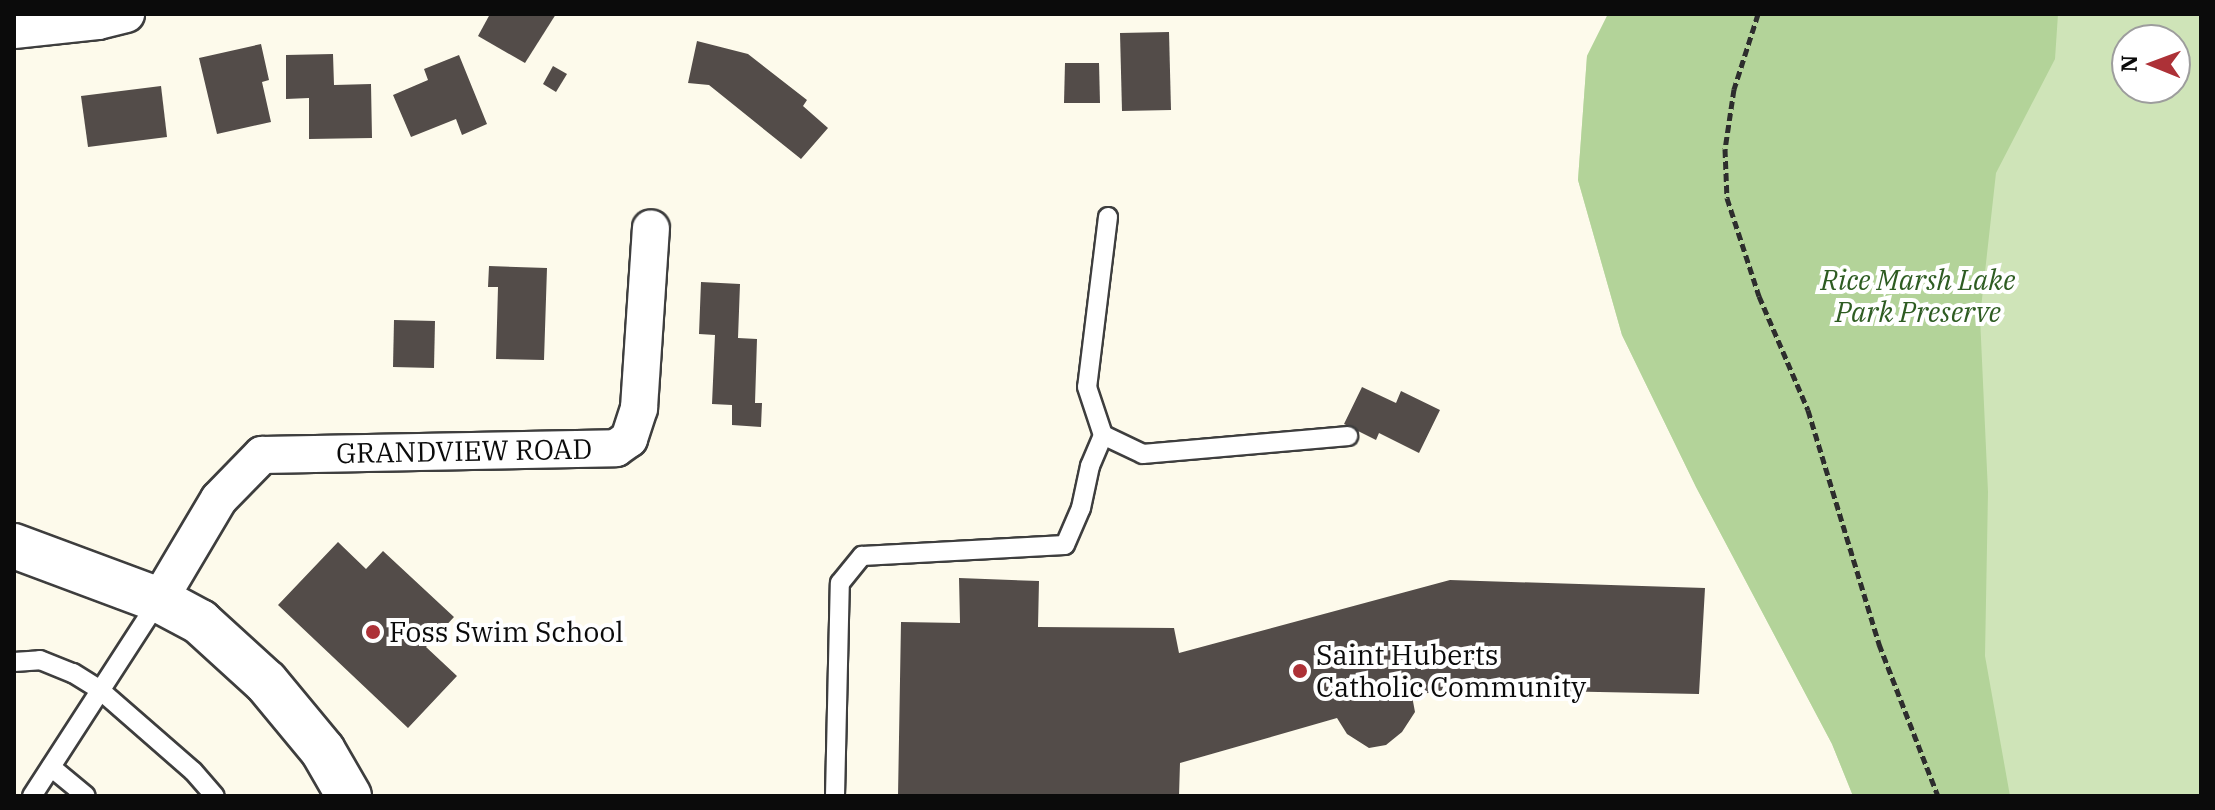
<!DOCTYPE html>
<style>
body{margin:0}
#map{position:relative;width:2215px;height:810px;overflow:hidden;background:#fdfaeb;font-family:"IBM Plex Serif",serif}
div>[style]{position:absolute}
.green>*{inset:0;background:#cfe4b8}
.forest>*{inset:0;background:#b3d399}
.building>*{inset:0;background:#534c49}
.path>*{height:5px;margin-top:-2.5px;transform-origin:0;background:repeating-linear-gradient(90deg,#2d2d2d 0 8px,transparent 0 12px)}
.roads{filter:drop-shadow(2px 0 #3e3e3e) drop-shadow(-2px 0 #3e3e3e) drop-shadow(0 2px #3e3e3e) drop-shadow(0 -2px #3e3e3e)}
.service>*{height:18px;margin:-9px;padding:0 9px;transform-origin:9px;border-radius:9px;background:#fff}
.minor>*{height:36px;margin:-18px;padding:0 18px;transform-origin:18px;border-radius:18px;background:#fff}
.tertiary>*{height:44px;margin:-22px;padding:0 22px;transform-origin:22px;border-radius:22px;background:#fff}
.dots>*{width:22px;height:22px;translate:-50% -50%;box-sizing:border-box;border:4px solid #fff;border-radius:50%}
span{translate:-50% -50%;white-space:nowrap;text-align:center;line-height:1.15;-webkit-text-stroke:8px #fff;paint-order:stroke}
.park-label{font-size:28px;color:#2e5c22;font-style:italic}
.street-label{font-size:28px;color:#0b0b0b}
.poi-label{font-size:28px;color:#0b0b0b}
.left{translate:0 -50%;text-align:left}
.frame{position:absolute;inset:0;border:16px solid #0b0b0b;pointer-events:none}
.north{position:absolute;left:2111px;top:24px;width:80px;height:80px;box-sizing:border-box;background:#fff;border:2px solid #9d9d9d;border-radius:50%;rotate:271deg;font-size:22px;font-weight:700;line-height:32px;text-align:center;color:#0b0b0b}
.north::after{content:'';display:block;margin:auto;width:28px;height:36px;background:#ad3137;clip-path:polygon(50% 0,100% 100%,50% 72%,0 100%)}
</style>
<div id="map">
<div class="green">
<i style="clip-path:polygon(evenodd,1608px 14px,2201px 14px,2201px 796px,1853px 796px,1832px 744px,1696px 487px,1622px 335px,1578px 180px,1587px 56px,1608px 14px,2127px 40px,2175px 40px,2175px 88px,2127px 88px,2127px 40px)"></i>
</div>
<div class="forest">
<i style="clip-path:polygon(1608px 14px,2058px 14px,2055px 59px,1996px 173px,1980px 317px,1988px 492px,1985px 656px,2010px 796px,1853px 796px,1832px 744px,1696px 487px,1622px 335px,1578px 180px,1587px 56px)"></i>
</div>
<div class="building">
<i style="clip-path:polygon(490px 14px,556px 14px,525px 63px,478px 36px)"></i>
<i style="clip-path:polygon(1169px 32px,1171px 110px,1122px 111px,1120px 33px)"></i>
<i style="clip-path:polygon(697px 41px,748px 54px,807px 100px,803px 106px,828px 128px,801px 159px,709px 85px,688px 83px)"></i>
<i style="clip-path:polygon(261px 44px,269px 80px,262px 82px,271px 122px,217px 134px,199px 58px)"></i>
<i style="clip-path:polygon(333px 54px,334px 85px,371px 84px,372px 138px,309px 139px,309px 98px,286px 99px,286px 55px)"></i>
<i style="clip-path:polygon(459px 55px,487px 124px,462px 135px,456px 119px,411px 137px,393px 95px,428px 80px,424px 69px)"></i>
<i style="clip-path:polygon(1065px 63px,1099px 63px,1100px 103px,1064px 103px)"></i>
<i style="clip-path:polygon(553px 66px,567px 74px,556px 92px,543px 84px)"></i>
<i style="clip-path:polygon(161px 86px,167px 137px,88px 147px,81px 96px)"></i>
<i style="clip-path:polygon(489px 266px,547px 268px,544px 360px,496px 359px,498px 287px,488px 287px)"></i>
<i style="clip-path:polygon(701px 282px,740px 284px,738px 338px,757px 339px,755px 403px,762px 403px,761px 427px,732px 425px,732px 405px,712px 404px,715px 335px,699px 334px)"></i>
<i style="clip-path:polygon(394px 320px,435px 321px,434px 368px,393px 367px)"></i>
<i style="clip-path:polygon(1362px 387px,1396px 403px,1401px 391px,1440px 410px,1419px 453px,1379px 433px,1376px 440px,1344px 424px)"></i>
<i style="clip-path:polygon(338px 542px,366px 569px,383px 551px,454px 617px,426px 647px,457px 676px,408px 728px,278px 605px)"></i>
<i style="clip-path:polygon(959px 578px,1039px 581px,1038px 627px,1174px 628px,1179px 653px,1450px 580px,1705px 588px,1699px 694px,1449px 689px,1412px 696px,1415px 712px,1402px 732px,1386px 745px,1369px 748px,1347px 734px,1337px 718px,1180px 763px,1179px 796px,898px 796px,901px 622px,960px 623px)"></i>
</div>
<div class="path">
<i style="left:1758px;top:14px;width:79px;rotate:107.7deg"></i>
<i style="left:1734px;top:89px;width:61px;rotate:98.5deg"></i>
<i style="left:1725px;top:149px;width:49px;rotate:87.7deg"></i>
<i style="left:1727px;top:198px;width:103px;rotate:71.9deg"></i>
<i style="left:1759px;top:296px;width:124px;rotate:66.7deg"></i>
<i style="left:1808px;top:410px;width:245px;rotate:73.1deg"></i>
<i style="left:1879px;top:644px;width:163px;rotate:68.8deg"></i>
</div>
<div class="roads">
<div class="service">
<i style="left:1108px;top:217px;width:171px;rotate:97deg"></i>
<i style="left:1087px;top:387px;width:51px;rotate:71.6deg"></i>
<i style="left:1103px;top:435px;width:44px;rotate:25.4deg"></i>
<i style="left:1143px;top:454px;width:206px;rotate:-5deg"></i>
<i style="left:14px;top:662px;width:26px;rotate:-4deg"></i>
<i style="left:40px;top:660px;width:35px;rotate:22deg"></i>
<i style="left:73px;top:673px;width:32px;rotate:32deg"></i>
<i style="left:100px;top:690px;width:123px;rotate:41.1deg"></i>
<i style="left:193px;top:771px;width:33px;rotate:49deg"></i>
<i style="left:51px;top:767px;width:45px;rotate:39.6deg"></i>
<i style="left:32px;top:796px;width:234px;rotate:-57.1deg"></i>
<i style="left:835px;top:796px;width:213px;rotate:-88.7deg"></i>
<i style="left:840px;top:583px;width:35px;rotate:-51deg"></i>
<i style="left:862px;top:556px;width:203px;rotate:-3.1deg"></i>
<i style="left:1065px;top:545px;width:40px;rotate:-66.6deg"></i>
<i style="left:1081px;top:508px;width:43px;rotate:-77.9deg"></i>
<i style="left:1090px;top:466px;width:34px;rotate:-67deg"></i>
</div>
<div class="minor">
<i style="left:14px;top:30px;width:84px;rotate:-6.1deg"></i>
<i style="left:98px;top:21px;width:29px;rotate:-14deg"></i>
<i style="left:159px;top:600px;width:117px;rotate:-59.3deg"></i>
<i style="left:219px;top:499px;width:62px;rotate:-45.7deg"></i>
<i style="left:262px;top:455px;width:354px;rotate:-1.1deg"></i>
<i style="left:616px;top:448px;width:16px;rotate:-35deg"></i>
<i style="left:629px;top:439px;width:33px;rotate:-72deg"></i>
<i style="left:639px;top:408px;width:180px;rotate:-86.2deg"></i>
</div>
<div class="tertiary">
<i style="left:14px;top:546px;width:155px;rotate:20.4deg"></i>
<i style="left:159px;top:600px;width:47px;rotate:28.2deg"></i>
<i style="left:200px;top:622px;width:89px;rotate:42.3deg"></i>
<i style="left:266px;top:682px;width:89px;rotate:50.4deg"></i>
<i style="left:323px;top:751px;width:52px;rotate:60deg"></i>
</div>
</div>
<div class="dots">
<i style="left:373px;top:632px;background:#ad3137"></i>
<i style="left:1300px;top:671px;background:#ad3137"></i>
</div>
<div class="park-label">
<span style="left:1918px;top:296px">Rice Marsh Lake<br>Park Preserve</span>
</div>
<div class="street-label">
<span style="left:464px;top:451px;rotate:-1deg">GRANDVIEW ROAD</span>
</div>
<div class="poi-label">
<span class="left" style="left:389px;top:632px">Foss Swim School</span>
<span class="left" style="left:1316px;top:671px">Saint Huberts<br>Catholic Community</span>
</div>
<div class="frame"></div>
<div class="north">N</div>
</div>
